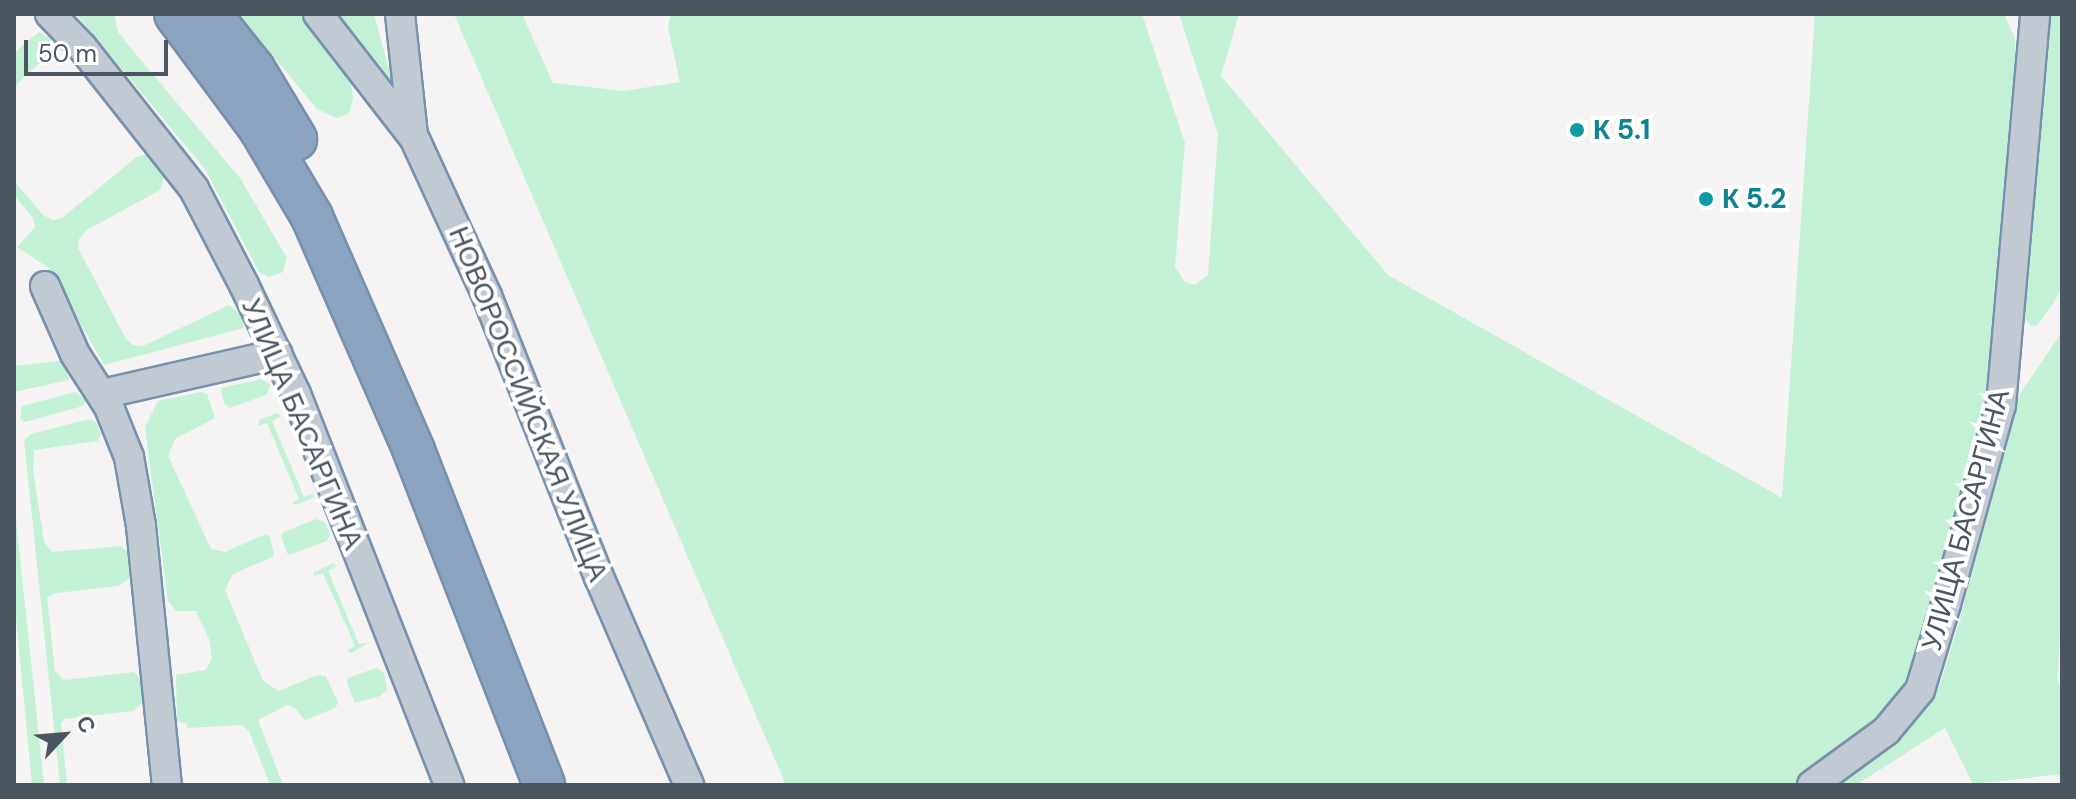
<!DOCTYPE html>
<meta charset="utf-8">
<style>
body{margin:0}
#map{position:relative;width:2076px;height:799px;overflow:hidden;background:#f5f3f3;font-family:"DM Sans",sans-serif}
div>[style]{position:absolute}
.green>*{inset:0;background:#c3f1d5}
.roads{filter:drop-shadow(2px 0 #7690ad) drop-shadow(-2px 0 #7690ad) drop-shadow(0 2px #7690ad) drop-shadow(0 -2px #7690ad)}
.minor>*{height:28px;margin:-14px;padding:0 14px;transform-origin:14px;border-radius:14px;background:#c1cad2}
.highway>*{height:40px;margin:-20px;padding:0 20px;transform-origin:20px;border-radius:20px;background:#8ba5c1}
.dots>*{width:22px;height:22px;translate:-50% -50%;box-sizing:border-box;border:4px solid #fff;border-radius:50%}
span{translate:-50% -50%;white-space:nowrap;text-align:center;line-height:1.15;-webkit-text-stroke:8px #fff;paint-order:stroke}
.culture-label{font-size:28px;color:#0d838f;font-weight:700}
.left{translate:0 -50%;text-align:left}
.street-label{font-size:28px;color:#4a5661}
.frame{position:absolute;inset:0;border:16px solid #4a5661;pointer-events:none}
.north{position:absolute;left:24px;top:695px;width:80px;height:80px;-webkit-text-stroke:6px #fff;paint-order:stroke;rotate:64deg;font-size:22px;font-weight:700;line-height:32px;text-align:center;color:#4a5661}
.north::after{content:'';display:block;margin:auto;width:28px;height:36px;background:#4a5661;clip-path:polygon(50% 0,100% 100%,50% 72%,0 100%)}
.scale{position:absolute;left:24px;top:40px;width:144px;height:36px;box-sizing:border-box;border:4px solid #4a5661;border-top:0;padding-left:10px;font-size:24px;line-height:28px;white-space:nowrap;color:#4a5661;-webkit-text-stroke:6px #fff;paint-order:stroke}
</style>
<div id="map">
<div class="green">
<div style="clip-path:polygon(76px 14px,114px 14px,118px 32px,129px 46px,240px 178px,287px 258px,283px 272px,269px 277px,259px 272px,205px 169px)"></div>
<div style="clip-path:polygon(238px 14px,301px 16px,351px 84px,353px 99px,349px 113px,337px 118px,317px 109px)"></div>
<div style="clip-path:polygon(333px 14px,374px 14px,397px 100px)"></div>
<div style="clip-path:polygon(454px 14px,522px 14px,553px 83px,624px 91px,680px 82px,668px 28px,671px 14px,1142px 14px,1185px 143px,1175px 267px,1185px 282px,1195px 285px,1208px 275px,1218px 134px,1179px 14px,1239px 14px,1221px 76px,1388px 275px,1782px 498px,1815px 14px,2004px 14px,2015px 38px,2015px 59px,1985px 403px,1938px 624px,1913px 687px,1813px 785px,786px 785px)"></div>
<div style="clip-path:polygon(2048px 14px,2062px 14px,2062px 287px,2053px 304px,2037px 325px,2031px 327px,2025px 318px)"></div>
<div style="clip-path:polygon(39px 32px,51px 39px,50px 53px,14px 87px,14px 53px)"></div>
<div style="clip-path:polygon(150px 154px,166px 171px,160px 190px,85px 231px,79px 239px,78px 248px,126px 339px,133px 345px,143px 346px,229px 305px,241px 315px,244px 328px,104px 365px,49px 268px,17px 247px,35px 227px,33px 218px,14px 195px,14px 181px,43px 215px,53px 220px,62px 218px,138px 156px)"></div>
<div style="clip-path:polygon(2062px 332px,2062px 604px,2057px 680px,2062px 689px,2062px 774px,1973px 784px,1945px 728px,1856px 785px,1828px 785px,1909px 727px,1927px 707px,1940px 684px,1961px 616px,2009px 410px)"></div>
<div style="clip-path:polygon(59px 361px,64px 364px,69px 380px,14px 392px,14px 366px)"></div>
<div style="clip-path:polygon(262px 379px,271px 385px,266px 395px,230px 408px,224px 404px,221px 388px)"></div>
<div style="clip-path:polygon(75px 392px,86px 400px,83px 406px,25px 422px,20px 419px,22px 406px)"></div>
<div style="clip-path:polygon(201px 392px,207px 394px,215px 418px,175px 439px,168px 456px,211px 549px,225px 552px,266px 534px,270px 537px,274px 556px,233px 574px,225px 590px,263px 681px,279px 691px,317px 675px,326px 676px,338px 703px,335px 708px,305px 720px,295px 708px,287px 705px,258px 720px,283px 785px,270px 785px,249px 731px,242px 725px,187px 728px,187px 724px,177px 721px,176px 675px,206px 670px,212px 659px,209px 639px,196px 611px,176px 611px,168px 601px,145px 427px,158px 401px)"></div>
<div style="clip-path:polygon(277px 413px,281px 416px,272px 421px,304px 497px,314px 493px,313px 498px,296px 505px,292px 503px,299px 499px,267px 423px,258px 426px,259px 420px)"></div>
<div style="clip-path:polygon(90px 419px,96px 422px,101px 434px,98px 441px,34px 450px,33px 470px,44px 542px,52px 552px,121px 546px,128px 553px,130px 578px,119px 586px,56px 593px,47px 597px,55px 671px,64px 680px,134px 672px,141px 680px,143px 698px,141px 704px,133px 711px,64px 719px,61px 723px,67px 785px,60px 785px,24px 440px,31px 434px)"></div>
<div style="clip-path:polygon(14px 501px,28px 633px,44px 785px,32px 785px,14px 596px)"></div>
<div style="clip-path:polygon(316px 519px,325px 522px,330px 535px,327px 541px,288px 555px,281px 536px,284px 532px)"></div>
<div style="clip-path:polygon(333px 563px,337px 566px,328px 571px,359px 644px,370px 642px,351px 653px,347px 650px,355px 646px,323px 573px,314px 576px,313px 573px)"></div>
<div style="clip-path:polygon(376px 668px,384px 673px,387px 690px,380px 696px,355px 703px,347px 683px,348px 678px)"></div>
</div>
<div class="roads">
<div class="minor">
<div style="left:50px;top:14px;width:46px;rotate:45.9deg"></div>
<div style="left:82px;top:47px;width:181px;rotate:51.7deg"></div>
<div style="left:194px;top:189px;width:108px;rotate:62.5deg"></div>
<div style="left:244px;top:285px;width:121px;rotate:64.5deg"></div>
<div style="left:296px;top:394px;width:420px;rotate:68.6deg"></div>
<div style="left:318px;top:14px;width:153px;rotate:52.2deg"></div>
<div style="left:400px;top:14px;width:122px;rotate:83.9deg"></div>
<div style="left:413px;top:135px;width:177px;rotate:65.3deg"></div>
<div style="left:487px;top:296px;width:302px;rotate:68.3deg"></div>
<div style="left:599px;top:577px;width:227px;rotate:66.6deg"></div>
<div style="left:45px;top:286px;width:74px;rotate:66.2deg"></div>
<div style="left:75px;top:354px;width:63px;rotate:57.3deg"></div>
<div style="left:109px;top:407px;width:54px;rotate:68.2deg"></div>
<div style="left:129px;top:457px;width:70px;rotate:80.1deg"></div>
<div style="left:141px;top:526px;width:260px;rotate:84.3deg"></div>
<div style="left:102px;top:394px;width:180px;rotate:-12.8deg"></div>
<div style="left:1812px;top:785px;width:92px;rotate:-36.1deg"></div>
<div style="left:1886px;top:731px;width:53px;rotate:-50.3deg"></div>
<div style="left:1920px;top:690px;width:90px;rotate:-73.2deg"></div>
<div style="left:1946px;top:604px;width:206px;rotate:-74.6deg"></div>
<div style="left:2001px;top:405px;width:392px;rotate:-85deg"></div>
</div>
<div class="highway">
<div style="left:175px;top:14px;width:143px;rotate:53.5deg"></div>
<div style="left:260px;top:129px;width:102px;rotate:59.4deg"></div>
<div style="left:312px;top:217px;width:255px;rotate:66.4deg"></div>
<div style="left:414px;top:451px;width:358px;rotate:68.7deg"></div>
<div style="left:210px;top:14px;width:70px;rotate:51.3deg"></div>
<div style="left:254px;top:69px;width:82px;rotate:59deg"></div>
</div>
</div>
<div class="dots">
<div style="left:1577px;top:130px;background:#0f9aa8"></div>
<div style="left:1706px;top:199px;background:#0f9aa8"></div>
</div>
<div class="culture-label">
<span class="left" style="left:1593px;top:130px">К 5.1</span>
<span class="left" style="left:1722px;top:199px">К 5.2</span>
</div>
<div class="street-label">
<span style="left:528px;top:404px;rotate:68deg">НОВОРОССИЙСКАЯ УЛИЦА</span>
<span style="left:302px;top:424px;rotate:67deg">УЛИЦА БАСАРГИНА</span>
<span style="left:1966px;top:520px;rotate:-75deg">УЛИЦА БАСАРГИНА</span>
</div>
<div class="frame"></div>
<div class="north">С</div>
<div class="scale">50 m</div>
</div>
